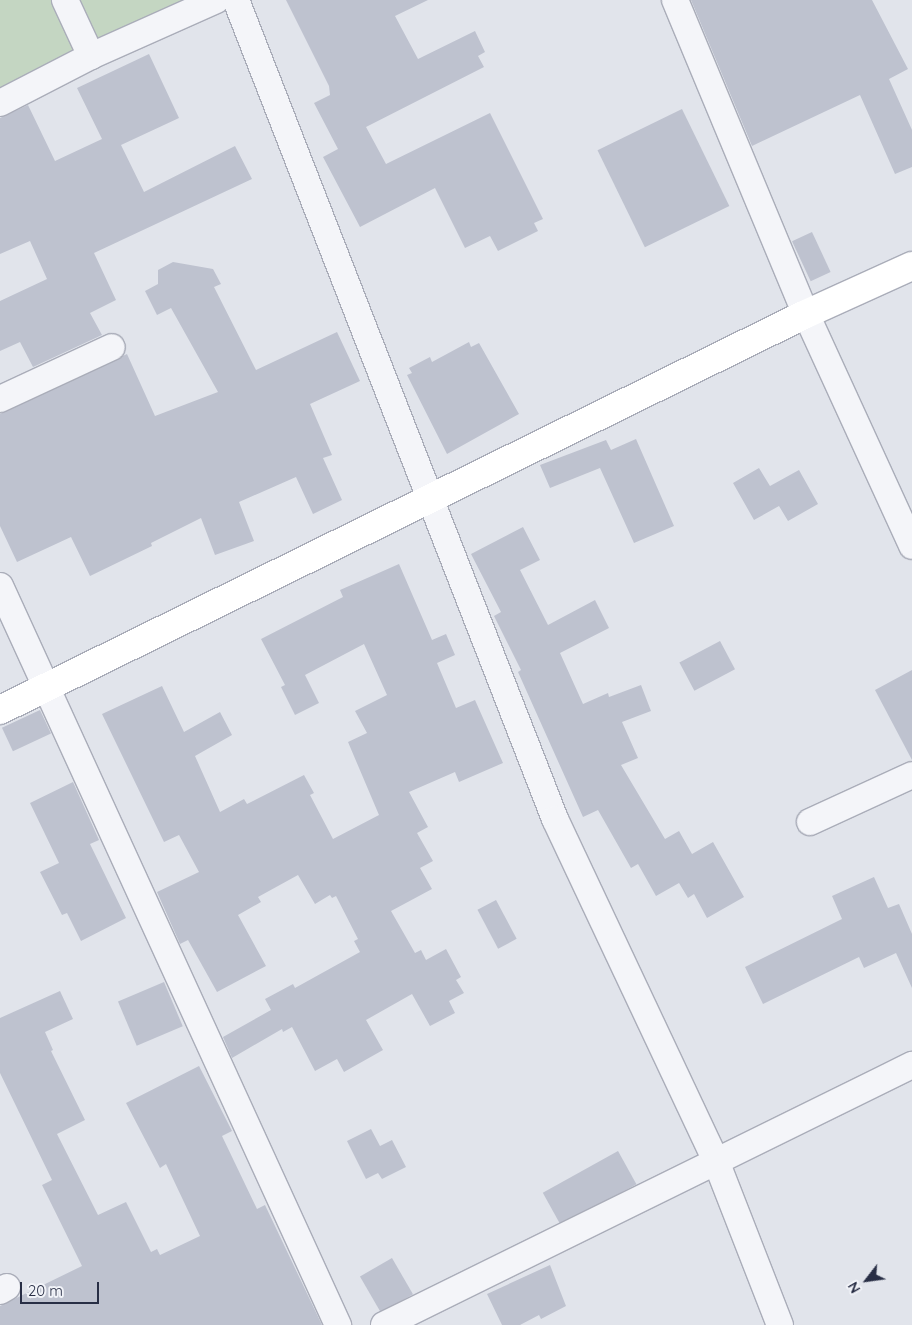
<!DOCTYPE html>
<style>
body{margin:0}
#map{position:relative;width:912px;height:1325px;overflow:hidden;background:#e1e4eb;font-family:Quicksand,sans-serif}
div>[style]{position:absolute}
.green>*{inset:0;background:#c4d6c2}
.building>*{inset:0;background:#bec2cf;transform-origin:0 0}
.roads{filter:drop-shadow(1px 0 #aaadb9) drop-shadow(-1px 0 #aaadb9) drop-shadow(0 1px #aaadb9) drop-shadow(0 -1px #aaadb9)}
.street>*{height:26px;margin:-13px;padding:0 13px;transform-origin:13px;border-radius:13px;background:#f4f5f9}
.secondary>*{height:28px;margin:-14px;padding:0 14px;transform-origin:14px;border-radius:14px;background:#fff}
span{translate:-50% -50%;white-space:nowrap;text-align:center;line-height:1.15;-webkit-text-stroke:5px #f1f3f8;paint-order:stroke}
.north{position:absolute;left:842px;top:1255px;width:50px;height:50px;-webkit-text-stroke:4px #f1f3f8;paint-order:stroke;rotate:240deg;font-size:14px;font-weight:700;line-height:20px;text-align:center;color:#282e45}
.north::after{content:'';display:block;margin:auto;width:18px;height:22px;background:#282e45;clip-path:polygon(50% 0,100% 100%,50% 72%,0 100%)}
.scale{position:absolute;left:20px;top:1282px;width:79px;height:22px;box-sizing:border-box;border:2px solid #282e45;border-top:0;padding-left:6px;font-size:15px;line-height:18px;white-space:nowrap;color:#282e45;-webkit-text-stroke:4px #f1f3f8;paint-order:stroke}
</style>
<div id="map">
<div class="green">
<div style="clip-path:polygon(0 0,217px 0,0 106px)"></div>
</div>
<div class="building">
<div style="clip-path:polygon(286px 0,428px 0,395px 16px,418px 59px,475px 31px,485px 52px,478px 56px,484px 67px,366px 127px,386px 164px,490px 113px,543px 219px,534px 223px,538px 231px,498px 251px,490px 236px,465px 248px,435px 188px,360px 227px,323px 157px,338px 149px,314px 103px,330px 95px,329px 86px)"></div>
<div style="clip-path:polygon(691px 0,872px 0,908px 69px,889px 79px,912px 130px,912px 167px,895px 174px,860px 95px,752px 146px)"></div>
<div style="clip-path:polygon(149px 54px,179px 118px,121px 145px,144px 192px,235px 146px,252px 179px,94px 253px,116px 300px,90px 313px,102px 335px,33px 367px,20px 342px,0 351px,0 301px,47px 279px,30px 241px,0 254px,0 118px,28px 105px,55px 161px,102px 139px,77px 88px)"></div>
<div style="left:682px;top:109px;width:108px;height:94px;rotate:64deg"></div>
<div style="left:812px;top:232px;width:44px;height:22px;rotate:65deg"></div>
<div style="clip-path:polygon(173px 262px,213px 269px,221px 284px,214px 287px,256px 370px,337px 332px,360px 381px,310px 404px,332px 455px,323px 458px,342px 500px,313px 514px,296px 477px,239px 502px,254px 541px,215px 555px,201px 518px,151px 543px,152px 546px,90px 576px,71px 537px,17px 562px,0 526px,0 414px,127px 354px,155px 416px,218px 392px,171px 308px,157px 315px,145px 291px,158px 284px,158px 270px)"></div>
<div style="clip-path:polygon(469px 342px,471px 347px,479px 343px,519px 414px,447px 454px,407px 375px,412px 373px,409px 368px,430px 357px,432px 362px)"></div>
<div style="clip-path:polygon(636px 439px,674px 526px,634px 543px,600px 468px,550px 488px,540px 465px,606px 440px,611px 450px)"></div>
<div style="clip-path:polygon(759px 468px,770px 486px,799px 470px,818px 504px,788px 521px,779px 506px,754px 520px,733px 483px)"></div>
<div style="clip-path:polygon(523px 527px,540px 560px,520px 570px,548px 625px,595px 600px,609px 628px,560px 653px,583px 704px,608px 693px,609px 697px,641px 685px,651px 711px,622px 722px,638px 758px,621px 765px,665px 839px,679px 831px,692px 854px,713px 842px,744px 897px,707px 918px,694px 894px,688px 898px,679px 883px,656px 896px,638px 864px,631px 868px,598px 810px,583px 817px,518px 672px,521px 670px,494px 616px,501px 612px,471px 554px)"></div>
<div style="clip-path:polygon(399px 564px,432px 640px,446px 634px,455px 655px,437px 663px,456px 708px,475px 700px,503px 763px,459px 782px,455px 772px,409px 792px,428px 827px,417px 833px,433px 861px,420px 868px,432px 889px,391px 911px,415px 953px,421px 950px,426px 960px,446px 949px,461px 977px,456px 980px,464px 993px,449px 1001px,455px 1013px,430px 1026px,412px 994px,366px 1020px,383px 1050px,344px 1072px,337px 1059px,315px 1071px,292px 1027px,283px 1032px,282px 1029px,232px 1058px,223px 1037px,271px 1010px,265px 999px,293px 984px,295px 988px,360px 952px,354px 941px,358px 939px,336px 896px,332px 898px,330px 895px,315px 904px,298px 875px,258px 897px,261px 902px,238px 915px,266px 966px,217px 992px,188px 940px,180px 944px,157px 892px,199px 872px,179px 835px,164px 842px,102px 714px,162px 686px,184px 732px,220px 712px,232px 735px,195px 756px,220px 812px,244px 799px,247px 804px,304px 775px,314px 793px,310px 795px,333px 839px,379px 815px,348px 742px,367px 733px,355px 711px,387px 695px,364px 644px,305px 675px,319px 703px,295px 715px,281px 687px,285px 685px,261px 639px,343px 597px,340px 590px)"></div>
<div style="left:720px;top:641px;width:32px;height:46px;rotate:62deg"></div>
<div style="clip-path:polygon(912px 670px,912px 760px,875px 690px)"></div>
<div style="left:40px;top:710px;width:26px;height:42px;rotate:65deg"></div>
<div style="clip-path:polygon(73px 782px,99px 840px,90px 844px,126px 918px,81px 941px,67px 913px,62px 915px,40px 872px,59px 863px,30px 803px)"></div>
<div style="clip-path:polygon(874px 877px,888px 908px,899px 904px,912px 934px,912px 988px,896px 953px,864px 968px,859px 957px,763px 1004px,745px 967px,842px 919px,832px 896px)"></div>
<div style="left:496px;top:900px;width:44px;height:21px;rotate:62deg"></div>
<div style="left:164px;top:982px;width:48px;height:50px;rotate:67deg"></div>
<div style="clip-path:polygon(60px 991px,73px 1019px,45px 1032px,53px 1050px,51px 1051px,85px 1120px,57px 1134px,98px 1215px,126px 1202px,151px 1252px,157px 1249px,160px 1255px,200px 1236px,166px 1164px,160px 1168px,126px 1103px,199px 1066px,232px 1131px,222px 1136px,257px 1209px,265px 1205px,322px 1325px,0 1325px,0 1306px,82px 1266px,42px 1185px,52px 1180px,0 1073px,0 1018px)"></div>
<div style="clip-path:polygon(371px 1129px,380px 1146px,392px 1140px,406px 1167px,382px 1179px,378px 1173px,366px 1179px,347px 1141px)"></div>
<div style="left:618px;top:1151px;width:38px;height:86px;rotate:61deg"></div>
<div style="left:392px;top:1258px;width:42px;height:37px;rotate:60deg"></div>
<div style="clip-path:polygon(550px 1265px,566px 1306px,541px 1319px,539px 1315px,520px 1325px,502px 1325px,487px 1294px)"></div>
</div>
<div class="roads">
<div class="street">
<div style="left:65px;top:0;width:62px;rotate:65.1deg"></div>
<div style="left:91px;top:56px;width:137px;rotate:-24.1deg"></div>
<div style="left:236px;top:0;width:879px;rotate:68.72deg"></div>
<div style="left:555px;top:819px;width:378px;rotate:64.8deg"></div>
<div style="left:716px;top:1161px;width:176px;rotate:68.7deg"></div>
<div style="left:675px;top:0;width:340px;rotate:67.4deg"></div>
<div style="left:806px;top:314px;width:255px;rotate:65.4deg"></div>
<div style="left:0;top:103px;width:102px;rotate:-27.3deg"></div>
<div style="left:0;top:399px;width:123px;rotate:-24.9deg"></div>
<div style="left:0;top:586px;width:813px;rotate:65.42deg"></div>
<div style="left:810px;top:822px;width:112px;rotate:-24.7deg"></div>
<div style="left:0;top:1291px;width:8px;rotate:-30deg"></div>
<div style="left:384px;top:1325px;width:589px;rotate:-26.22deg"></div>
</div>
<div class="secondary">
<div style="left:0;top:710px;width:898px;rotate:-26.17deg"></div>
<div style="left:806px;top:314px;width:116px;rotate:-24.4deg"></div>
</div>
</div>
<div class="north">N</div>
<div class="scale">20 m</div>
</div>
